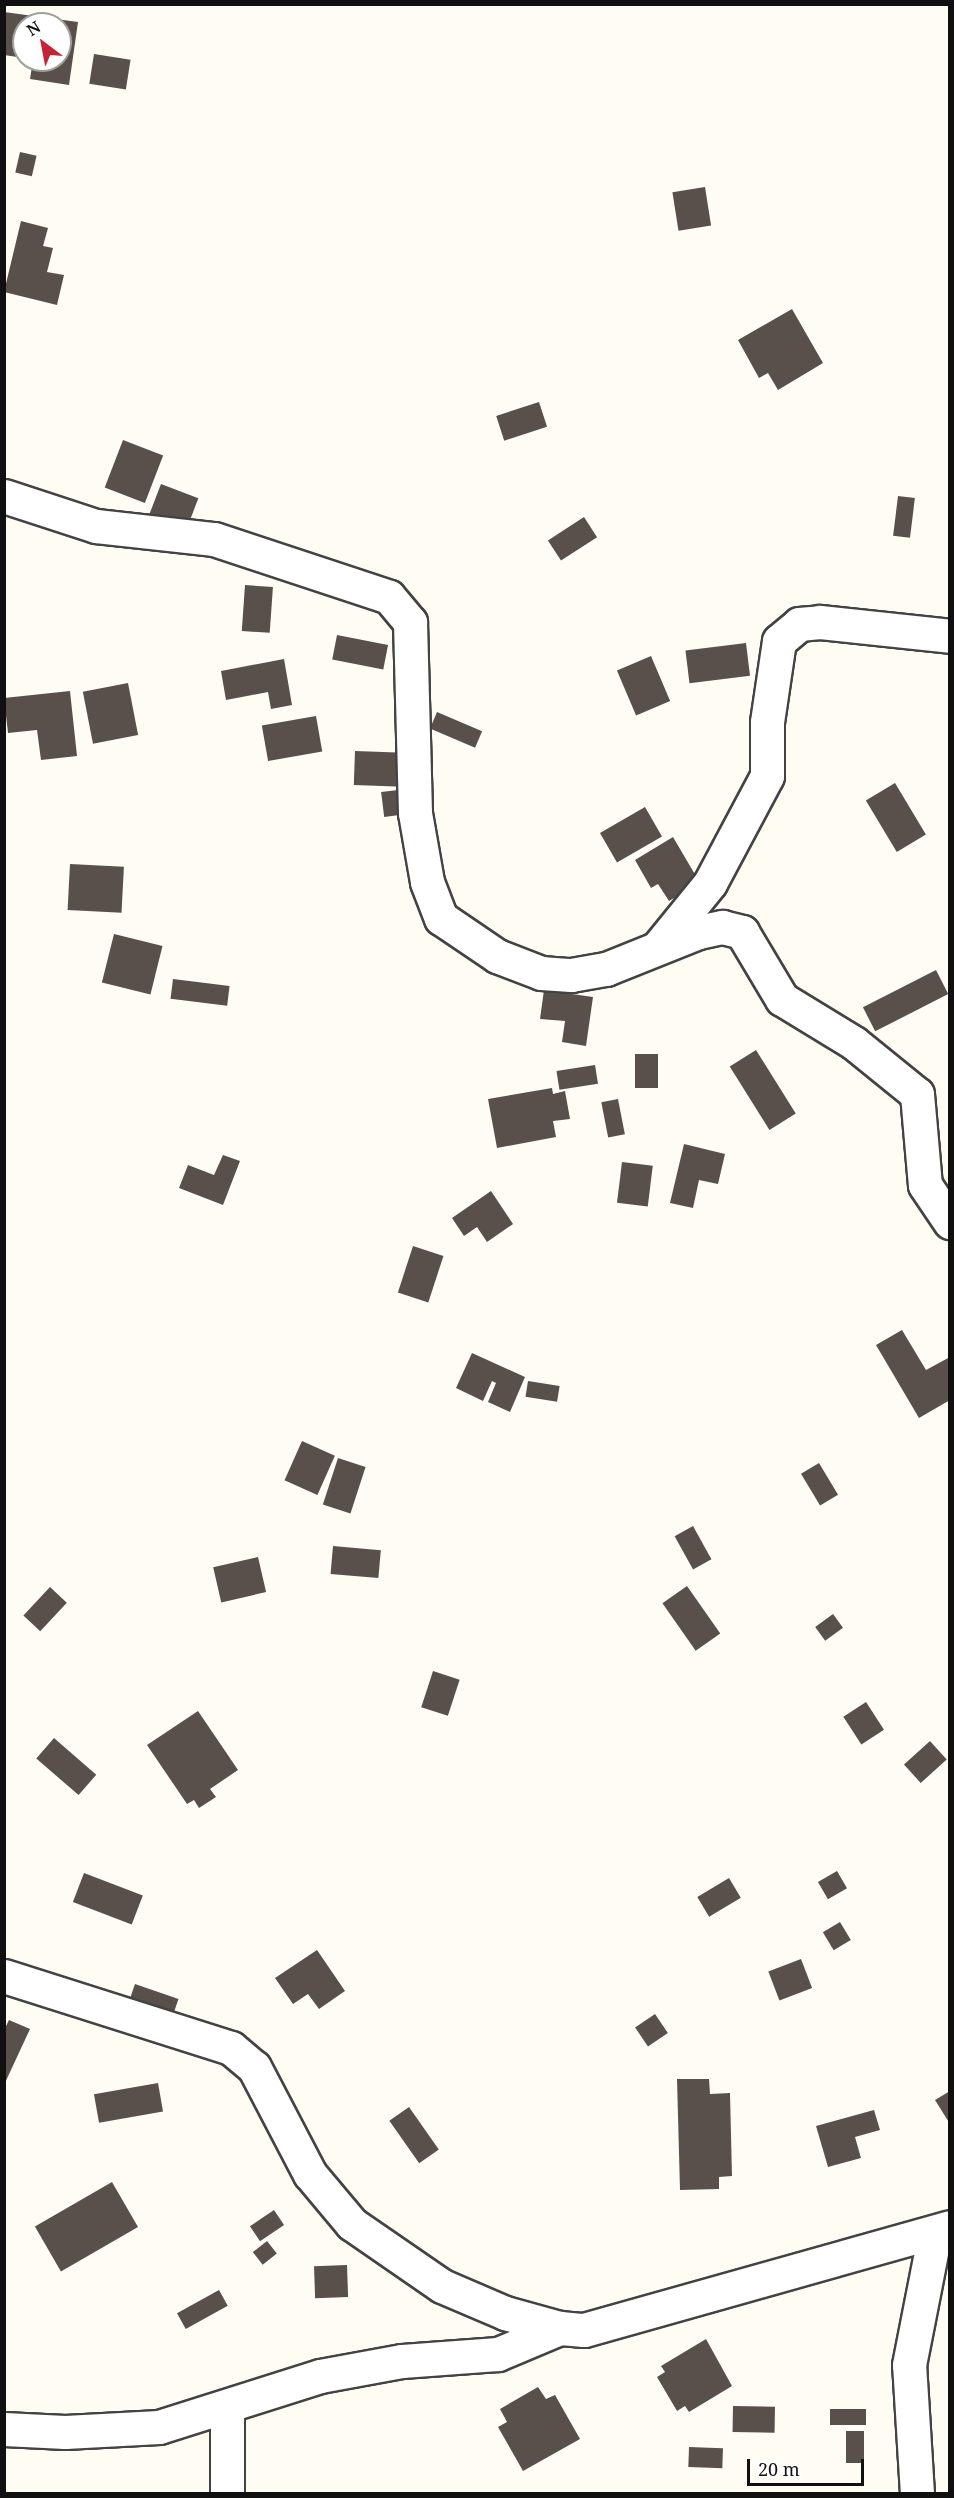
<!DOCTYPE html>
<style>
body{margin:0}
#map{position:relative;width:954px;height:2498px;overflow:hidden;background:#fffcf3;font-family:"Noto Serif",serif}
div>[style]{position:absolute}
.building>*{inset:0;background:#59504c;transform-origin:0 0}
.roads{filter:drop-shadow(2px 0 #434343) drop-shadow(-2px 0 #434343) drop-shadow(0 2px #434343) drop-shadow(0 -2px #434343)}
.minor>*{height:33px;margin:-16.5px;padding:0 16.5px;transform-origin:16.5px;border-radius:16.5px;background:#fff}
span{translate:-50% -50%;white-space:nowrap;text-align:center;line-height:1.15;-webkit-text-stroke:6px #fff;paint-order:stroke}
.frame{position:absolute;inset:0;border:6px solid #101010;pointer-events:none}
.north{position:absolute;left:12px;top:12px;width:60px;height:60px;box-sizing:border-box;background:#fff;border:2px solid #9f9f9f;border-radius:50%;rotate:328deg;font-size:16px;font-weight:700;line-height:24px;text-align:center;color:#101010}
.north::after{content:'';display:block;margin:auto;width:21px;height:27px;background:#c52434;clip-path:polygon(50% 0,100% 100%,50% 72%,0 100%)}
.scale{position:absolute;left:747px;top:2459px;width:117px;height:27px;box-sizing:border-box;border:3px solid #101010;border-top:0;padding-left:8px;font-size:18px;line-height:21px;white-space:nowrap;color:#101010;-webkit-text-stroke:4px #fff;paint-order:stroke}
</style>
<div id="map">
<div class="building">
<div style="clip-path:polygon(4px 12px,78px 22px,69px 85px,30px 79px,33px 60px,60px 60px,60px 24px,24px 24px,24px 58px,4px 55px)"></div>
<div style="left:94px;top:54px;width:37px;height:30px;rotate:9deg"></div>
<div style="left:20px;top:152px;width:17px;height:21px;rotate:13deg"></div>
<div style="left:705px;top:187px;width:39px;height:33px;rotate:81deg"></div>
<div style="clip-path:polygon(21px 221px,48px 228px,43px 246px,53px 248px,47px 272px,64px 275px,57px 305px,4px 292px)"></div>
<div style="clip-path:polygon(792px 309px,823px 363px,778px 390px,768px 373px,759px 378px,738px 340px)"></div>
<div style="left:539px;top:402px;width:26px;height:45px;rotate:72deg"></div>
<div style="left:123px;top:440px;width:43px;height:51px;rotate:21deg"></div>
<div style="left:161px;top:484px;width:40px;height:33px;rotate:21deg"></div>
<div style="left:898px;top:496px;width:17px;height:40px;rotate:7deg"></div>
<div style="left:584px;top:517px;width:24px;height:43px;rotate:57deg"></div>
<div style="left:245px;top:585px;width:28px;height:46px;rotate:4deg"></div>
<div style="left:337px;top:635px;width:52px;height:25px;rotate:11deg"></div>
<div style="left:746px;top:643px;width:33px;height:61px;rotate:83deg"></div>
<div style="left:651px;top:656px;width:49px;height:37px;rotate:67deg"></div>
<div style="clip-path:polygon(284px 659px,292px 705px,271px 709px,268px 692px,226px 700px,221px 671px)"></div>
<div style="left:128px;top:683px;width:53px;height:46px;rotate:79deg"></div>
<div style="clip-path:polygon(70px 691px,77px 756px,41px 760px,37px 730px,8px 733px,4px 698px)"></div>
<div style="left:437px;top:712px;width:49px;height:18px;rotate:23deg"></div>
<div style="left:316px;top:716px;width:36px;height:55px;rotate:80deg"></div>
<div style="left:355px;top:751px;width:49px;height:34px;rotate:2deg"></div>
<div style="left:895px;top:783px;width:60px;height:34px;rotate:59deg"></div>
<div style="left:398px;top:790px;width:25px;height:17px;rotate:83deg"></div>
<div style="left:645px;top:807px;width:34px;height:52px;rotate:60deg"></div>
<div style="clip-path:polygon(673px 837px,700px 883px,669px 901px,658px 884px,651px 888px,635px 860px)"></div>
<div style="left:70px;top:864px;width:54px;height:46px;rotate:3deg"></div>
<div style="left:114px;top:934px;width:50px;height:50px;rotate:14deg"></div>
<div style="left:936px;top:970px;width:27px;height:82px;rotate:63deg"></div>
<div style="left:173px;top:979px;width:57px;height:20px;rotate:7deg"></div>
<div style="clip-path:polygon(544px 990px,593px 997px,586px 1046px,562px 1042px,565px 1021px,540px 1019px)"></div>
<div style="left:756px;top:1050px;width:75px;height:31px;rotate:58deg"></div>
<div style="left:635px;top:1054px;width:23px;height:34px"></div>
<div style="left:595px;top:1065px;width:19px;height:39px;rotate:81deg"></div>
<div style="clip-path:polygon(552px 1088px,553px 1094px,565px 1091px,570px 1119px,553px 1121px,556px 1137px,497px 1148px,488px 1099px)"></div>
<div style="left:618px;top:1099px;width:36px;height:17px;rotate:79deg"></div>
<div style="clip-path:polygon(684px 1144px,725px 1154px,718px 1184px,699px 1180px,693px 1208px,670px 1203px)"></div>
<div style="clip-path:polygon(223px 1155px,240px 1161px,223px 1205px,179px 1188px,188px 1165px,214px 1175px)"></div>
<div style="left:622px;top:1162px;width:31px;height:41px;rotate:7deg"></div>
<div style="clip-path:polygon(491px 1191px,513px 1224px,487px 1242px,477px 1227px,464px 1236px,452px 1218px)"></div>
<div style="left:413px;top:1246px;width:32px;height:49px;rotate:18deg"></div>
<div style="clip-path:polygon(902px 1330px,926px 1370px,950px 1357px,950px 1400px,919px 1418px,876px 1345px)"></div>
<div style="clip-path:polygon(472px 1353px,525px 1377px,510px 1412px,488px 1402px,496px 1383px,492px 1381px,483px 1401px,456px 1388px)"></div>
<div style="left:528px;top:1381px;width:32px;height:16px;rotate:9deg"></div>
<div style="left:302px;top:1441px;width:36px;height:43px;rotate:24deg"></div>
<div style="left:338px;top:1458px;width:29px;height:49px;rotate:18deg"></div>
<div style="left:819px;top:1463px;width:37px;height:21px;rotate:59deg"></div>
<div style="left:693px;top:1526px;width:38px;height:21px;rotate:61deg"></div>
<div style="left:333px;top:1546px;width:48px;height:28px;rotate:5deg"></div>
<div style="left:258px;top:1557px;width:36px;height:46px;rotate:77deg"></div>
<div style="left:687px;top:1586px;width:58px;height:30px;rotate:55deg"></div>
<div style="left:50px;top:1587px;width:23px;height:39px;rotate:43deg"></div>
<div style="left:833px;top:1614px;width:17px;height:22px;rotate:54deg"></div>
<div style="left:433px;top:1671px;width:28px;height:38px;rotate:18deg"></div>
<div style="left:866px;top:1702px;width:33px;height:27px;rotate:57deg"></div>
<div style="clip-path:polygon(198px 1711px,238px 1770px,210px 1789px,216px 1797px,199px 1808px,194px 1800px,187px 1804px,147px 1745px)"></div>
<div style="left:54px;top:1738px;width:56px;height:27px;rotate:41deg"></div>
<div style="left:930px;top:1741px;width:25px;height:35px;rotate:48deg"></div>
<div style="left:837px;top:1871px;width:20px;height:22px;rotate:60deg"></div>
<div style="left:84px;top:1873px;width:63px;height:31px;rotate:21deg"></div>
<div style="left:729px;top:1878px;width:23px;height:37px;rotate:59deg"></div>
<div style="left:840px;top:1922px;width:21px;height:20px;rotate:59deg"></div>
<div style="clip-path:polygon(317px 1950px,345px 1991px,319px 2009px,308px 1994px,293px 2004px,275px 1978px)"></div>
<div style="left:801px;top:1959px;width:31px;height:35px;rotate:69deg"></div>
<div style="left:135px;top:1984px;width:46px;height:18px;rotate:19deg"></div>
<div style="left:655px;top:2014px;width:23px;height:24px;rotate:56deg"></div>
<div style="clip-path:polygon(9px 2020px,30px 2029px,4px 2085px,4px 2030px)"></div>
<div style="clip-path:polygon(677px 2079px,709px 2079px,710px 2094px,730px 2093px,732px 2176px,719px 2177px,719px 2189px,680px 2190px)"></div>
<div style="left:158px;top:2083px;width:29px;height:65px;rotate:80deg"></div>
<div style="clip-path:polygon(950px 2091px,950px 2124px,935px 2100px)"></div>
<div style="left:409px;top:2107px;width:52px;height:24px;rotate:55deg"></div>
<div style="clip-path:polygon(874px 2110px,880px 2130px,855px 2137px,861px 2158px,828px 2167px,816px 2126px)"></div>
<div style="left:112px;top:2182px;width:52px;height:89px;rotate:60deg"></div>
<div style="left:274px;top:2210px;width:18px;height:29px;rotate:56deg"></div>
<div style="left:267px;top:2241px;width:16px;height:18px;rotate:52deg"></div>
<div style="left:347px;top:2265px;width:32px;height:33px;rotate:88deg"></div>
<div style="left:219px;top:2290px;width:18px;height:48px;rotate:61deg"></div>
<div style="clip-path:polygon(706px 2339px,732px 2386px,689px 2412px,685px 2406px,677px 2411px,657px 2377px,665px 2372px,661px 2366px)"></div>
<div style="clip-path:polygon(538px 2387px,546px 2399px,555px 2395px,580px 2439px,523px 2471px,498px 2427px,507px 2422px,500px 2409px)"></div>
<div style="left:733px;top:2406px;width:42px;height:26px;rotate:1deg"></div>
<div style="left:866px;top:2409px;width:16px;height:36px;rotate:90deg"></div>
<div style="left:846px;top:2431px;width:18px;height:32px"></div>
<div style="left:689px;top:2447px;width:34px;height:20px;rotate:2deg"></div>
</div>
<div class="roads">
<div class="minor">
<div style="left:4px;top:496px;width:97px;rotate:18.1deg"></div>
<div style="left:96px;top:526px;width:119px;rotate:6.3deg"></div>
<div style="left:214px;top:539px;width:184px;rotate:18.3deg"></div>
<div style="left:389px;top:597px;width:33px;rotate:50deg"></div>
<div style="left:410px;top:622px;width:191px;rotate:88.5deg"></div>
<div style="left:415px;top:813px;width:70px;rotate:80.1deg"></div>
<div style="left:427px;top:882px;width:39px;rotate:69deg"></div>
<div style="left:441px;top:918px;width:68px;rotate:34.2deg"></div>
<div style="left:497px;top:956px;width:47px;rotate:21.1deg"></div>
<div style="left:541px;top:973px;width:30px;rotate:4deg"></div>
<div style="left:571px;top:975px;width:36px;rotate:-10deg"></div>
<div style="left:606px;top:969px;width:99px;rotate:-21.9deg"></div>
<div style="left:698px;top:932px;width:25px;rotate:-12deg"></div>
<div style="left:722px;top:927px;width:21px;rotate:14deg"></div>
<div style="left:742px;top:932px;width:78px;rotate:59.2deg"></div>
<div style="left:782px;top:999px;width:84px;rotate:31.4deg"></div>
<div style="left:854px;top:1043px;width:81px;rotate:39deg"></div>
<div style="left:917px;top:1094px;width:91px;rotate:85deg"></div>
<div style="left:925px;top:1185px;width:45px;rotate:56deg"></div>
<div style="left:659px;top:946px;width:81px;rotate:-51deg"></div>
<div style="left:710px;top:883px;width:121px;rotate:-62deg"></div>
<div style="left:767px;top:776px;width:54px;rotate:-90deg"></div>
<div style="left:767px;top:722px;width:82px;rotate:-81.6deg"></div>
<div style="left:779px;top:641px;width:26px;rotate:-40deg"></div>
<div style="left:799px;top:624px;width:21px;rotate:-5deg"></div>
<div style="left:820px;top:622px;width:131px;rotate:6.1deg"></div>
<div style="left:4px;top:1976px;width:238px;rotate:17.6deg"></div>
<div style="left:231px;top:2048px;width:30px;rotate:40deg"></div>
<div style="left:254px;top:2067px;width:121px;rotate:62.4deg"></div>
<div style="left:310px;top:2174px;width:65px;rotate:50deg"></div>
<div style="left:352px;top:2224px;width:109px;rotate:34.6deg"></div>
<div style="left:442px;top:2286px;width:69px;rotate:23.2deg"></div>
<div style="left:505px;top:2313px;width:57px;rotate:15.3deg"></div>
<div style="left:560px;top:2328px;width:24px;rotate:5deg"></div>
<div style="left:584px;top:2330px;width:380px;rotate:-15.7deg"></div>
<div style="left:4px;top:2429px;width:61px;rotate:2.8deg"></div>
<div style="left:65px;top:2432px;width:94px;rotate:-3deg"></div>
<div style="left:159px;top:2427px;width:169px;rotate:-17.6deg"></div>
<div style="left:320px;top:2376px;width:83px;rotate:-10.4deg"></div>
<div style="left:402px;top:2361px;width:96px;rotate:-4.2deg"></div>
<div style="left:498px;top:2354px;width:67px;rotate:-22.8deg"></div>
<div style="left:227px;top:2494px;width:88px;rotate:-90deg"></div>
<div style="left:917px;top:2494px;width:129px;rotate:-93.5deg"></div>
<div style="left:909px;top:2365px;width:135px;rotate:-78.9deg"></div>
</div>
</div>
<div class="frame"></div>
<div class="north">N</div>
<div class="scale">20 m</div>
</div>
